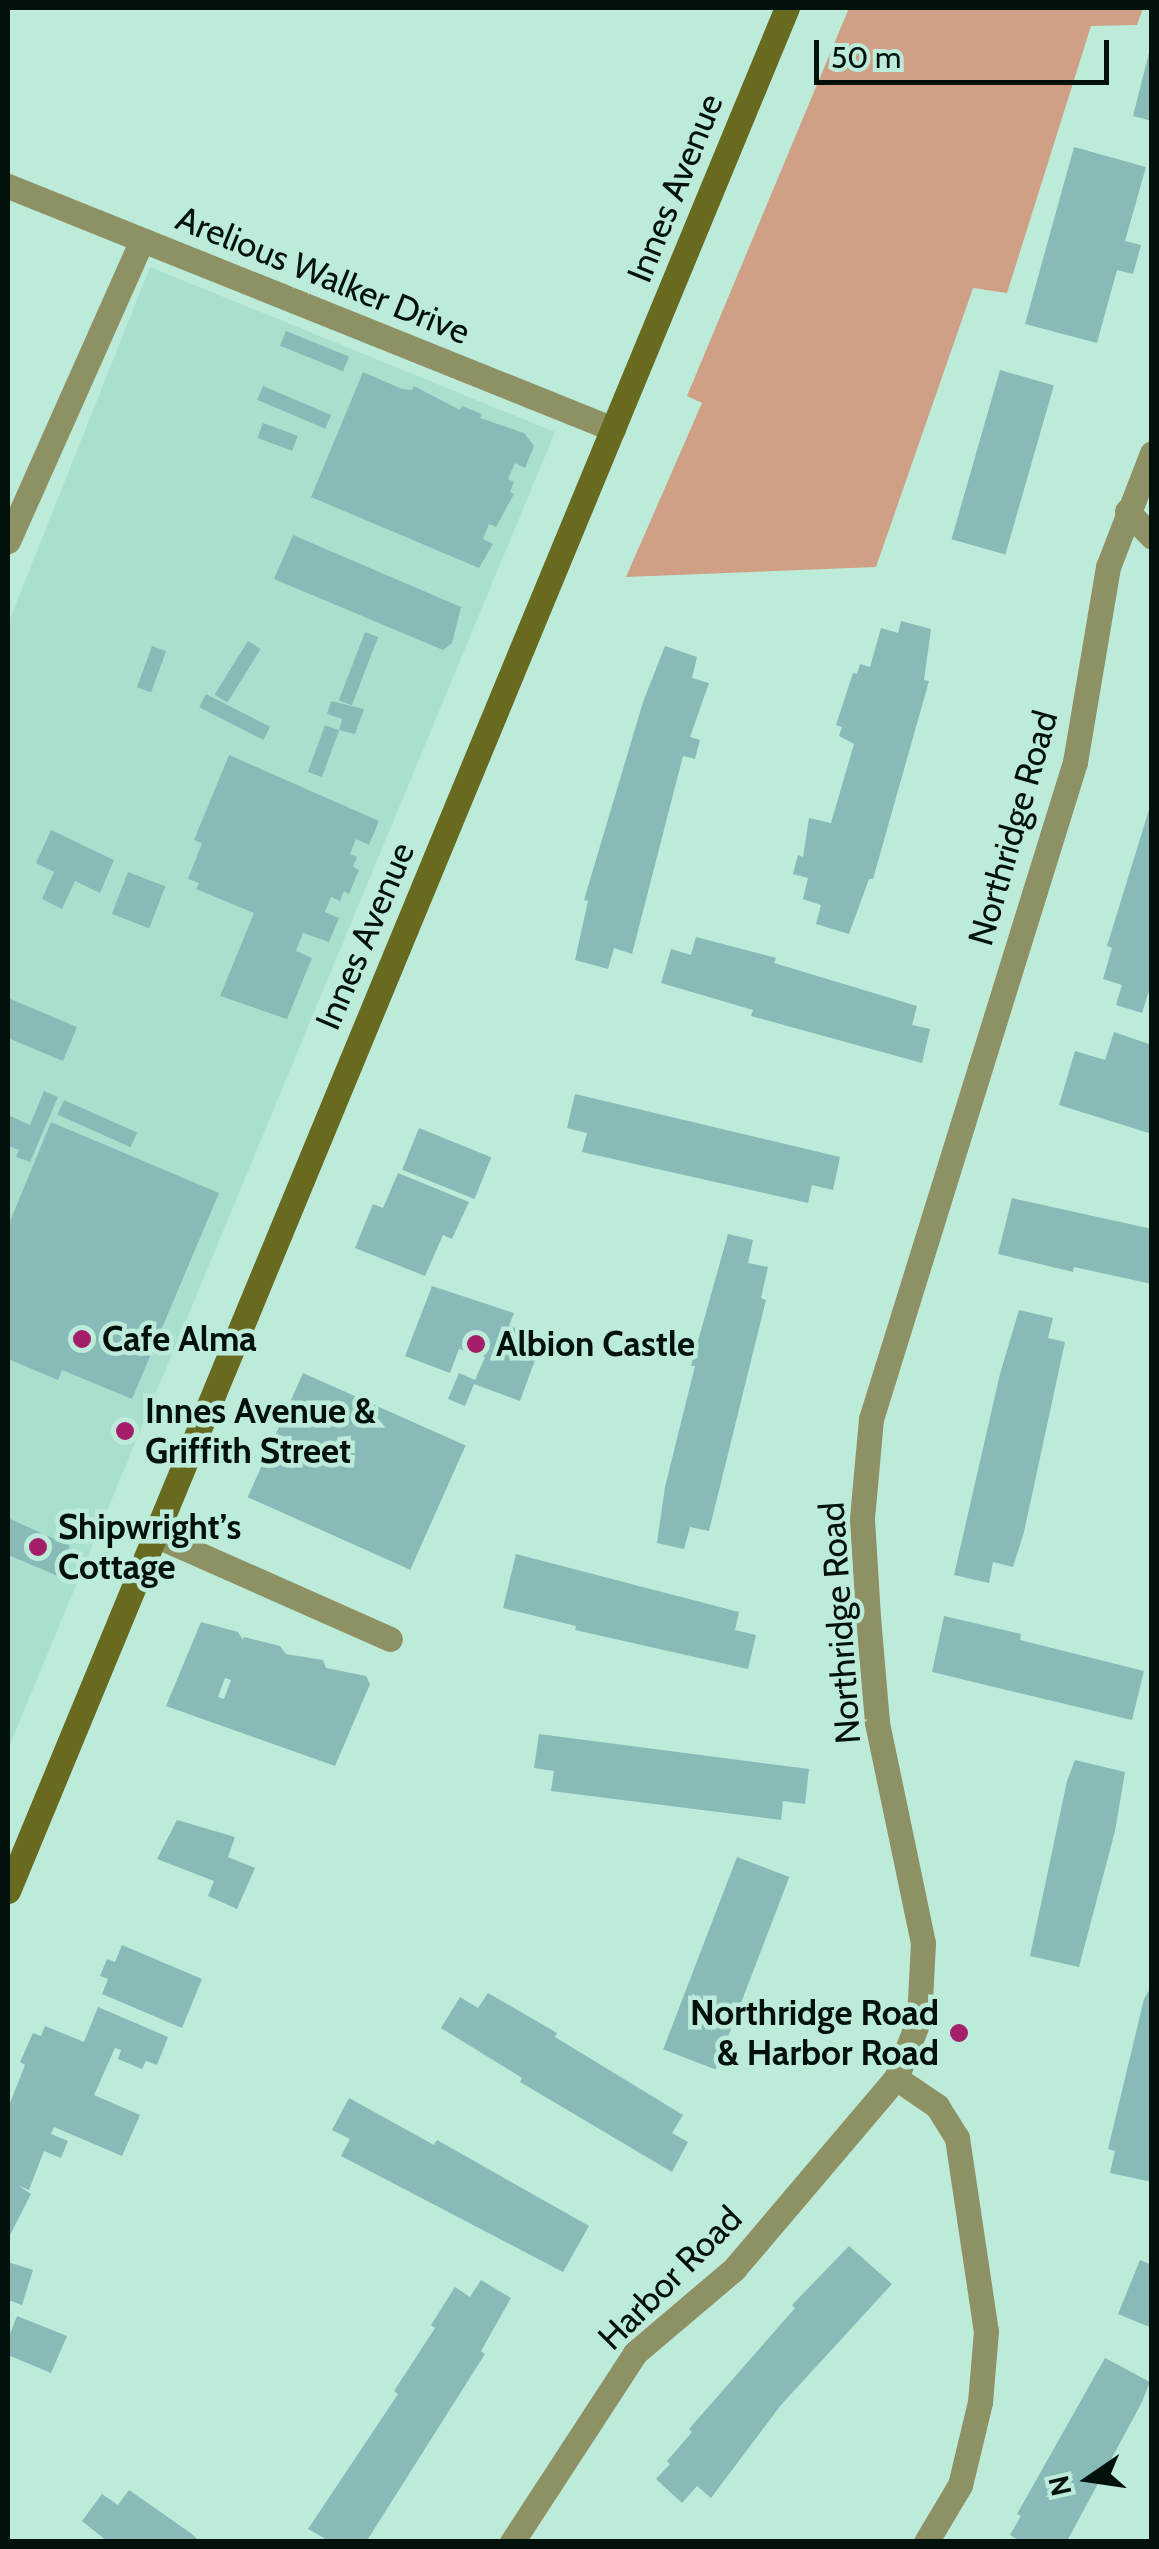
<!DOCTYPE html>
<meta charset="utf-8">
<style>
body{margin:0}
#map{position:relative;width:1159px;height:2549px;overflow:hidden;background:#bcebda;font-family:Cabin,sans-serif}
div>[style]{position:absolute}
.built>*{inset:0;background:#a9e0cd}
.green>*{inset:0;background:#cfa085}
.building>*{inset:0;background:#88bbb8;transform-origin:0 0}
.street>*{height:25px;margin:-12.5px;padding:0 12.5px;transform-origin:12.5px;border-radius:12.5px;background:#8e9163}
.secondary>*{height:25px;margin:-12.5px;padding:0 12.5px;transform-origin:12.5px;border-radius:12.5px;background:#686b1f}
.dots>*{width:28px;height:28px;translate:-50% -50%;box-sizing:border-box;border:5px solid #bcebda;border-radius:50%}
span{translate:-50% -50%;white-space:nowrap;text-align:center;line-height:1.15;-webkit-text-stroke:9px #bcebda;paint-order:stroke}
.street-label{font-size:35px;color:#02110c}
.poi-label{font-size:35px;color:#02110c;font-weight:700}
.left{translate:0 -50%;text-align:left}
.right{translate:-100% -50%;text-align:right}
.frame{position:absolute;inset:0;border:10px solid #02110c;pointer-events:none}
.north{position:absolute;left:1039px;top:2429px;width:100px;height:100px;-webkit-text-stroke:8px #bcebda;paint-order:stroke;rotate:257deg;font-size:28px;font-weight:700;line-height:40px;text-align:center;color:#02110c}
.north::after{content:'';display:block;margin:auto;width:35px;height:45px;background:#02110c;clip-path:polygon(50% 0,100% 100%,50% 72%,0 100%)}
.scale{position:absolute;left:814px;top:40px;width:295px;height:45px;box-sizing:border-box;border:5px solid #02110c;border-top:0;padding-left:12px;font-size:30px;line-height:35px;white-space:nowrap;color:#02110c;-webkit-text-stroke:8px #bcebda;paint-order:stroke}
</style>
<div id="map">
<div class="built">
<div style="clip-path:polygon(150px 267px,555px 432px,8px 1749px,8px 624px)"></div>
</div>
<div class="green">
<div style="clip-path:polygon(849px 8px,1143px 8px,1137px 25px,1091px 26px,1007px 293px,973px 288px,876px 567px,626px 577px,702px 403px,687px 396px)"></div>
</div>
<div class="building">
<div style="clip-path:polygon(1150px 49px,1152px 49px,1152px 121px,1133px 116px)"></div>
<div style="clip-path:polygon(1074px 147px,1146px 167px,1125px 241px,1141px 245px,1133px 274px,1117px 270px,1097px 343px,1025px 324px)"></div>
<div style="left:286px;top:331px;width:68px;height:16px;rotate:22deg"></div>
<div style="left:1000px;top:370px;width:56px;height:176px;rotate:16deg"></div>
<div style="clip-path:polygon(363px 372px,402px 389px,412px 390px,414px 386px,460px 410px,462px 406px,482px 414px,480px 418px,524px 433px,534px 446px,525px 468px,515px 463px,508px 479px,514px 482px,510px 492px,514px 494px,496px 527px,489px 524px,483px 539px,493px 544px,479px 568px,311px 497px)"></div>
<div style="left:263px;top:386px;width:74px;height:15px;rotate:23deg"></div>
<div style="left:263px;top:423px;width:37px;height:16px;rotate:20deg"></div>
<div style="clip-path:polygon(293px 535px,461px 607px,452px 643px,443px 650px,274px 579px)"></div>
<div style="clip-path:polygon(901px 621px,931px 629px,924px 680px,929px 681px,873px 879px,869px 879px,849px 934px,816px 924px,821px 905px,803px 899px,808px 878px,793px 874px,798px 855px,803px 857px,809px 818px,831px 823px,854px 744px,839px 736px,842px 727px,836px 725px,853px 673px,857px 674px,860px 664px,870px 667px,881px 628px,898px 633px)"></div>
<div style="left:365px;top:632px;width:14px;height:73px;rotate:21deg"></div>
<div style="left:248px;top:641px;width:15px;height:63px;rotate:32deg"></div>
<div style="left:152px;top:646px;width:15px;height:44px;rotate:20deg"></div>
<div style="clip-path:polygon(665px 646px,697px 657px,692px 678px,709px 683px,690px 737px,700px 740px,695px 759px,683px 756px,632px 954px,614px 948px,608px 969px,575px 960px,588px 901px,584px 900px,643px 702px)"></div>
<div style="left:206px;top:694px;width:72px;height:15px;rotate:27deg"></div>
<div style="clip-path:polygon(331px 701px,364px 709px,355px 734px,339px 730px,342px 719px,327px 714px)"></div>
<div style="left:325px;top:725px;width:15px;height:50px;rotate:20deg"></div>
<div style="clip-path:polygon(229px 755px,379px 821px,369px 845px,356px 839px,350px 854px,357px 857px,353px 867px,359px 870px,349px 894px,344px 891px,340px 901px,331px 897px,325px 912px,339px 918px,329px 942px,303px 933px,296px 951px,312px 958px,287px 1019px,220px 996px,254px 913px,196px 889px,199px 883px,188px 879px,202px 843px,194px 840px)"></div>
<div style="clip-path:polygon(1152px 800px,1152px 981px,1142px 1013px,1116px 1005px,1122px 985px,1103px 979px,1112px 948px,1107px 946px)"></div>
<div style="clip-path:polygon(51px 830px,114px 860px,100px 893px,75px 881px,62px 909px,42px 899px,54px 872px,36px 863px)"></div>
<div style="left:128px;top:872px;width:40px;height:45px;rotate:21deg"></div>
<div style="clip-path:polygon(696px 937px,776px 958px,774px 963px,917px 1006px,912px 1025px,930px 1029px,922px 1063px,751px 1016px,753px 1010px,661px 983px,671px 949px,691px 955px)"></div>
<div style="clip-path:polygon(8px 998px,77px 1027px,63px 1061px,8px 1038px)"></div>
<div style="clip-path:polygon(1114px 1032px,1152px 1045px,1152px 1134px,1059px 1105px,1075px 1051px,1105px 1060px)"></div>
<div style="clip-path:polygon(44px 1091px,58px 1097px,30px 1162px,16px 1157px,19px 1150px,8px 1146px,8px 1115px,30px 1125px)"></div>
<div style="clip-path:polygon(575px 1094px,840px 1157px,833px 1190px,812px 1185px,808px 1203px,582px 1152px,587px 1133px,567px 1128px)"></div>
<div style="left:64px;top:1100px;width:80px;height:16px;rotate:24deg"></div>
<div style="clip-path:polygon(51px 1122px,219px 1193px,132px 1399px,62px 1370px,58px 1380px,8px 1359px,8px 1226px)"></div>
<div style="left:419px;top:1128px;width:78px;height:45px;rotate:22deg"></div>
<div style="clip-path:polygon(398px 1173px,469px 1202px,452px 1239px,443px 1235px,425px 1276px,355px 1248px,373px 1204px,383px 1208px)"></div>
<div style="clip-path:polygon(1012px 1198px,1152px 1229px,1152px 1284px,1074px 1267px,1073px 1272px,998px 1254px)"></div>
<div style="clip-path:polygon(728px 1234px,753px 1240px,748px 1263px,768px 1267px,761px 1298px,766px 1300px,709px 1531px,690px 1527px,684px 1549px,657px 1543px,665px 1487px,695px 1366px,691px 1366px)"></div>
<div style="clip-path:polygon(432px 1286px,514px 1313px,509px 1326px,543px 1338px,520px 1401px,474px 1384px,465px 1406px,448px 1399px,459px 1373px,475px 1380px,485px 1357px,459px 1349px,450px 1373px,405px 1356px)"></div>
<div style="clip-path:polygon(1019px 1310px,1053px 1318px,1048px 1338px,1065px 1342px,1024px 1532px,1013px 1567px,993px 1562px,989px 1583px,954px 1575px,1000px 1374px)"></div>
<div style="left:303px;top:1373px;width:178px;height:136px;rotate:24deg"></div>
<div style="clip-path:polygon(8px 1518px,70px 1546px,58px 1576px,8px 1555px)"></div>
<div style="clip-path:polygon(516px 1554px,739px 1612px,735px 1630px,756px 1635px,748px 1669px,575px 1630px,576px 1626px,503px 1608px)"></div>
<div style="clip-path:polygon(944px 1616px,1021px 1634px,1020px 1640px,1144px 1671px,1132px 1720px,932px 1672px)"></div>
<div style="clip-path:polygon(evenodd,201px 1622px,238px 1632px,243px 1640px,244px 1637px,280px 1646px,286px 1654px,323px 1660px,326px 1668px,366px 1676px,370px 1684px,335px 1766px,166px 1706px,201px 1622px,225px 1678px,231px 1680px,224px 1699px,218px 1697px,225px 1678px)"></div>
<div style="clip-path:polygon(539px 1734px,809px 1769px,805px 1804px,783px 1801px,781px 1820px,551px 1791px,554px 1771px,534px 1768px)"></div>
<div style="clip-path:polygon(1075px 1760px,1125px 1772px,1115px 1831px,1079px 1967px,1030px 1956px,1067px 1781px)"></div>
<div style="clip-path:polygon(177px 1820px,235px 1837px,228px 1857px,255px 1868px,237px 1909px,208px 1896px,214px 1881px,157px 1859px)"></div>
<div style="left:737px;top:1857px;width:56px;height:206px;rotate:21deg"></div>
<div style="clip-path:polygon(122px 1945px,202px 1979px,182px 2028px,102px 1994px,108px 1979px,100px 1976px,107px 1959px,115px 1962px)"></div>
<div style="clip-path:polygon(1150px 1989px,1152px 1989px,1152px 2182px,1110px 2173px,1115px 2151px,1108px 2149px,1144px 1999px)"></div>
<div style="clip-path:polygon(488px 1993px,557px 2033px,555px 2037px,683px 2115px,672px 2133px,688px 2142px,672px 2172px,520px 2082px,522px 2078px,441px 2028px,460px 1997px,478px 2008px)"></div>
<div style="clip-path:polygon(98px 2007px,168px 2037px,157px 2065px,146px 2061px,142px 2069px,118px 2059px,121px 2050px,115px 2048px,94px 2095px,140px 2115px,122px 2156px,54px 2127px,51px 2134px,68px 2141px,61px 2158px,44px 2151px,29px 2190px,19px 2186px,31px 2194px,8px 2239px,8px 2108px,25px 2065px,20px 2062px,33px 2033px,41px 2036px,45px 2026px,84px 2042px)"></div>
<div style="clip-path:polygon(349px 2098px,434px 2145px,437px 2140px,589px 2226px,563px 2272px,341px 2156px,350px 2139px,332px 2130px)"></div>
<div style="clip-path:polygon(849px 2246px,892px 2284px,781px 2405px,711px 2498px,697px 2486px,682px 2503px,656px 2479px,670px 2464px,667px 2461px,692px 2432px,689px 2429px,795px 2308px,792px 2305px)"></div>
<div style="clip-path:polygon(1140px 2260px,1152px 2265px,1152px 2328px,1118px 2314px)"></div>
<div style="clip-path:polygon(8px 2262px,33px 2270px,22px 2305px,8px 2300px)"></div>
<div style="clip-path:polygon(481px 2280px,511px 2298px,481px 2351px,485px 2354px,366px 2542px,322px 2542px,324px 2538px,308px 2529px,398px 2394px,394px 2391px,435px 2328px,431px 2325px,455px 2287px,470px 2297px)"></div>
<div style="clip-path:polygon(17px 2316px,67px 2336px,51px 2373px,8px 2355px,8px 2339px)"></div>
<div style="clip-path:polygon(1105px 2358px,1150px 2382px,1141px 2404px,1067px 2541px,1021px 2542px,1010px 2535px,1021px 2516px,1017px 2514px)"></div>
<div style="clip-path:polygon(129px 2490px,192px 2534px,200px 2542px,108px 2542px,82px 2521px,102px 2494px,118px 2505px)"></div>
</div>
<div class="street">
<div style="left:8px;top:186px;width:652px;rotate:21.88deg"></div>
<div style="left:1127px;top:511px;width:36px;rotate:46deg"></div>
<div style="left:8px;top:541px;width:329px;rotate:-66deg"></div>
<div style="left:153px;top:1534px;width:259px;rotate:23.9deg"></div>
<div style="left:896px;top:2078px;width:50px;rotate:34.3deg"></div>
<div style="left:937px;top:2106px;width:38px;rotate:58deg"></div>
<div style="left:957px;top:2138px;width:195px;rotate:81.5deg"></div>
<div style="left:986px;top:2331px;width:71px;rotate:94.8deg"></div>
<div style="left:980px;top:2402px;width:85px;rotate:103.5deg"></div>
<div style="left:960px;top:2485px;width:66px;rotate:120.8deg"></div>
<div style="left:512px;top:2542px;width:225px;rotate:-56.9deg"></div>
<div style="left:635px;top:2353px;width:130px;rotate:-40.3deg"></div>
<div style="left:734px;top:2269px;width:250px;rotate:-49.7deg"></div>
<div style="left:896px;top:2078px;width:63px;rotate:-68.7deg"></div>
<div style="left:919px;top:2019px;width:76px;rotate:-87deg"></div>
<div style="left:923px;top:1943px;width:226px;rotate:-101.8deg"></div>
<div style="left:877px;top:1722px;width:105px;rotate:-94.9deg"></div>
<div style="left:868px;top:1617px;width:99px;rotate:-93.5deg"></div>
<div style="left:862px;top:1518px;width:99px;rotate:-84.8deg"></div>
<div style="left:871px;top:1419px;width:688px;rotate:-72.75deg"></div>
<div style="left:1075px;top:762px;width:198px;rotate:-80.4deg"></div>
<div style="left:1108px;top:567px;width:122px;rotate:-68.9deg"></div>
</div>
<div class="secondary">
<div style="left:8px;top:1891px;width:2038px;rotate:-67.53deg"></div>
</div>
<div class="dots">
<div style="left:82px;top:1339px;background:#a41e6a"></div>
<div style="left:476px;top:1344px;background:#a41e6a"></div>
<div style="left:125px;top:1431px;background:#a41e6a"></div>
<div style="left:38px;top:1547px;background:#a41e6a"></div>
<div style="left:959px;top:2033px;background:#a41e6a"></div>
</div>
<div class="street-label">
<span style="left:675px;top:188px;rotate:-68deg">Innes Avenue</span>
<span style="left:323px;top:275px;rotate:22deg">Arelious Walker Drive</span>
<span style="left:1013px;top:828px;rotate:-74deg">Northridge Road</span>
<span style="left:365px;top:936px;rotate:-67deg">Innes Avenue</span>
<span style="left:840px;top:1623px;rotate:-94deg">Northridge Road</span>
<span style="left:670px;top:2278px;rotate:-45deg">Harbor Road</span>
</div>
<div class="poi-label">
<span class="left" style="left:102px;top:1339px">Cafe Alma</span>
<span class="left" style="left:496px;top:1344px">Albion Castle</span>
<span class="left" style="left:145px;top:1431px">Innes Avenue &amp;<br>Griffith Street</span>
<span class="left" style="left:58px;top:1547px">Shipwright’s<br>Cottage</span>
<span class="right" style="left:939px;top:2033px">Northridge Road<br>&amp; Harbor Road</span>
</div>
<div class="frame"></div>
<div class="north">N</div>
<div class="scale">50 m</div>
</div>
